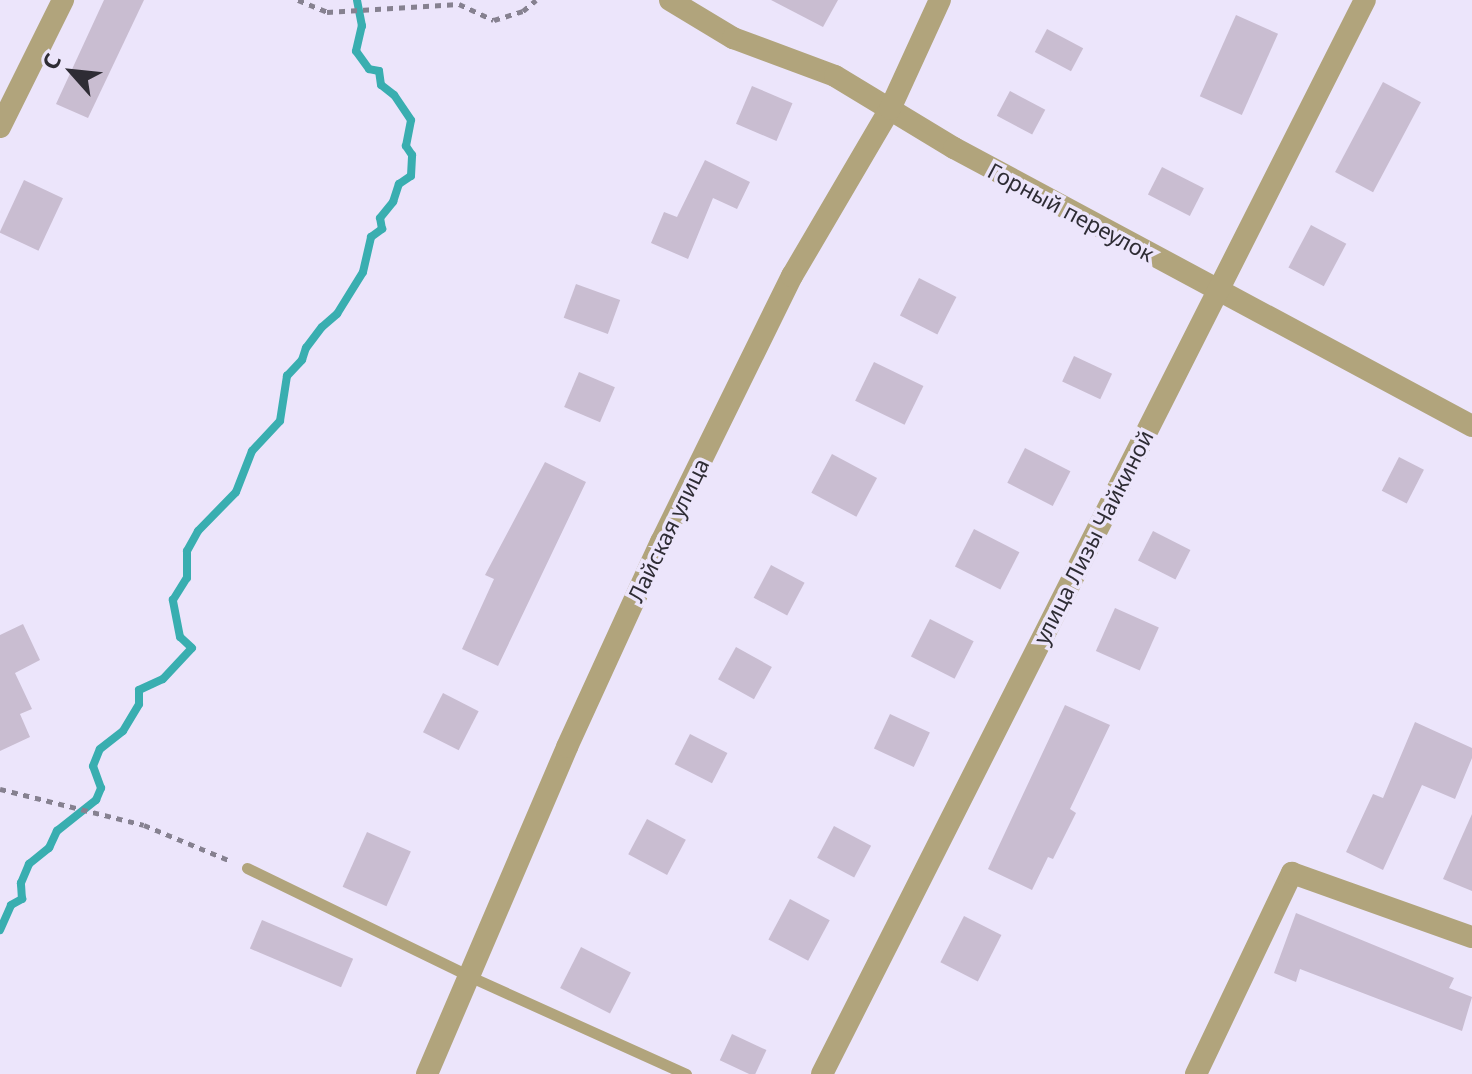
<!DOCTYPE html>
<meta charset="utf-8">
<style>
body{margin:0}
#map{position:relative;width:1472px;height:1074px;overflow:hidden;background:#ece5fb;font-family:"Noto Sans",sans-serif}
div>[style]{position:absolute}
.stream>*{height:8px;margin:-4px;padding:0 4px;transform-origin:4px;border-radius:4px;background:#39aeb0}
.building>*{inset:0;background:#c9bdd1;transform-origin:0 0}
.path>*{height:5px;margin-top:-2.5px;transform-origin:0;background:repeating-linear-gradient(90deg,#868190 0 6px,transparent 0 12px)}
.service>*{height:11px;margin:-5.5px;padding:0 5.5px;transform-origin:5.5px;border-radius:5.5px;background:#b1a47c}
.minor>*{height:22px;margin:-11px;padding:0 11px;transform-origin:11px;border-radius:11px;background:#b1a47c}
span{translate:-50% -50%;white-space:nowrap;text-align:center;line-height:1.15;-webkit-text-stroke:7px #ece5fb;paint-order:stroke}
.street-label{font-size:22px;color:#2e2c34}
.north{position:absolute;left:32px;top:32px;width:80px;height:80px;-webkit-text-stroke:6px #ece5fb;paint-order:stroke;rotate:297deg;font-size:22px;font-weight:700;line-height:32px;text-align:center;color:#2e2c34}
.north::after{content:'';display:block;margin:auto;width:28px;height:36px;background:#2e2c34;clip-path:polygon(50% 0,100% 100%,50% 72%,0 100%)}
</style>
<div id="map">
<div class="stream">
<div style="left:0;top:930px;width:27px;rotate:-66deg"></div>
<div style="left:11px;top:905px;width:13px;rotate:-29deg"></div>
<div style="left:22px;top:899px;width:16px;rotate:-94deg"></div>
<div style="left:21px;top:883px;width:21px;rotate:-67deg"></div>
<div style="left:29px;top:864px;width:26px;rotate:-39deg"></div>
<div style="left:49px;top:848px;width:19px;rotate:-65deg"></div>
<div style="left:57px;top:831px;width:50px;rotate:-38.5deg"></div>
<div style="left:96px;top:800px;width:13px;rotate:-67deg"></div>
<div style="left:101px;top:788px;width:23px;rotate:-110deg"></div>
<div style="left:93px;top:766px;width:18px;rotate:-68deg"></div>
<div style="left:100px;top:749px;width:29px;rotate:-38deg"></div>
<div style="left:123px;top:731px;width:31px;rotate:-59deg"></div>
<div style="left:139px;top:704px;width:14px;rotate:-90deg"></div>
<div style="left:139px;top:690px;width:26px;rotate:-25deg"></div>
<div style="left:163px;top:679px;width:42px;rotate:-46.9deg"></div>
<div style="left:192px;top:648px;width:16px;rotate:-137deg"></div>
<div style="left:180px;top:637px;width:38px;rotate:-101deg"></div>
<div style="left:173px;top:600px;width:26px;rotate:-58deg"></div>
<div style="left:187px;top:578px;width:27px;rotate:-90deg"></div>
<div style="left:187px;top:551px;width:23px;rotate:-61deg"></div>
<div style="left:198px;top:531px;width:54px;rotate:-45.7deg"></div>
<div style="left:236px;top:492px;width:44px;rotate:-68.7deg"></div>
<div style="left:252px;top:451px;width:41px;rotate:-47deg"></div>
<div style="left:280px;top:421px;width:46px;rotate:-81.2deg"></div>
<div style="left:287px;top:376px;width:22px;rotate:-47deg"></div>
<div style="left:302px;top:360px;width:13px;rotate:-72deg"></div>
<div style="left:306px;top:348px;width:26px;rotate:-53deg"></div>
<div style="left:322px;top:327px;width:20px;rotate:-41deg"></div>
<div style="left:337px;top:314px;width:49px;rotate:-58.2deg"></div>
<div style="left:363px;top:272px;width:36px;rotate:-77deg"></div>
<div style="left:371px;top:237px;width:14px;rotate:-36deg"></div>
<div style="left:382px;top:229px;width:11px;rotate:-100deg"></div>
<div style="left:380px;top:218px;width:21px;rotate:-51deg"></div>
<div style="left:393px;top:202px;width:19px;rotate:-72deg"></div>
<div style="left:399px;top:184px;width:14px;rotate:-34deg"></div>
<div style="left:411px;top:176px;width:21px;rotate:-87deg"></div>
<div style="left:412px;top:155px;width:11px;rotate:-124deg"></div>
<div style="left:406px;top:146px;width:26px;rotate:-79deg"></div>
<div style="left:411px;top:120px;width:30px;rotate:-124deg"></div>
<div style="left:394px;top:95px;width:16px;rotate:-142deg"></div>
<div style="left:381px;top:85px;width:14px;rotate:-98deg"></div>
<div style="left:379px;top:71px;width:10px;rotate:-169deg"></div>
<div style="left:369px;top:69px;width:22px;rotate:-126deg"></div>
<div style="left:356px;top:51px;width:26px;rotate:-77deg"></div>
<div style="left:362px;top:26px;width:26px;rotate:-101deg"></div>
</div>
<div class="building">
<div style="clip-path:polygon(104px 0,144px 0,88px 118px,56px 104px)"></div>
<div style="clip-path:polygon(771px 0,838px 0,823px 27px)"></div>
<div style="left:1236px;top:15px;width:46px;height:89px;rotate:24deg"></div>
<div style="left:1047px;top:29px;width:41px;height:26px;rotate:28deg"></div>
<div style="left:1383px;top:82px;width:43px;height:102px;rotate:28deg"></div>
<div style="left:752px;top:86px;width:44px;height:41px;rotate:23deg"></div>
<div style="left:1010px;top:91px;width:40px;height:28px;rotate:28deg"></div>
<div style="clip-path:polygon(705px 160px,750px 182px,737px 209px,713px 198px,688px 259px,651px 243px,664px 212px,677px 217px)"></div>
<div style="left:1162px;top:167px;width:47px;height:31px;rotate:27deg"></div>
<div style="left:24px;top:180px;width:43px;height:58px;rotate:25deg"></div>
<div style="left:1311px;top:225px;width:40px;height:48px;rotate:28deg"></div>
<div style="left:919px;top:278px;width:42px;height:42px;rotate:27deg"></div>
<div style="left:576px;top:284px;width:47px;height:36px;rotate:20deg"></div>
<div style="left:1074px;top:356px;width:42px;height:28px;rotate:25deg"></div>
<div style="left:874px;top:362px;width:55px;height:43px;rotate:26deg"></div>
<div style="left:579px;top:372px;width:39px;height:38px;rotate:23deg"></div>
<div style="left:1025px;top:448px;width:51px;height:39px;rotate:27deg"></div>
<div style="left:832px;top:454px;width:51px;height:44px;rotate:28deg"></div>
<div style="left:1399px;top:457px;width:28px;height:38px;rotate:27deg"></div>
<div style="clip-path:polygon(545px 462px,586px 482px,498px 666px,462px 649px,494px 579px,485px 575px)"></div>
<div style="left:974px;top:529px;width:51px;height:42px;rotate:27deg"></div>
<div style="left:1153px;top:531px;width:42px;height:33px;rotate:27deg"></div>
<div style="left:771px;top:565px;width:38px;height:37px;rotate:28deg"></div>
<div style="left:1115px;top:608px;width:48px;height:47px;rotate:24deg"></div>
<div style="left:930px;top:619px;width:49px;height:42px;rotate:27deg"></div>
<div style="clip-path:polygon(23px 624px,40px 660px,15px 673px,32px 709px,20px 714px,30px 737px,0 751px,0 635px)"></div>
<div style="left:736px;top:647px;width:41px;height:37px;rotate:29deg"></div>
<div style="left:443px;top:693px;width:40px;height:44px;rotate:27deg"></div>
<div style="clip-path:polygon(1065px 705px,1110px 725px,1070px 809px,1076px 813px,1053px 859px,1048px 857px,1032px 890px,988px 869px)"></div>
<div style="left:890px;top:714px;width:44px;height:38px;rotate:25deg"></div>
<div style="clip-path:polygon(1415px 722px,1472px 748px,1472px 758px,1455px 799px,1422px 785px,1383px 870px,1346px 852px,1373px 794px,1383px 798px)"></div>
<div style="left:690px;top:734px;width:42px;height:34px;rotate:27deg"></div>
<div style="clip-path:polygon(1472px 814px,1472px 891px,1443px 879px)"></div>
<div style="left:647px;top:819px;width:44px;height:40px;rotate:28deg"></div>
<div style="left:834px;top:826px;width:42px;height:36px;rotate:28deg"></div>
<div style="left:367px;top:832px;width:48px;height:60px;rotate:24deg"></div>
<div style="left:790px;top:899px;width:45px;height:46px;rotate:28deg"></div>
<div style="clip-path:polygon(1296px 913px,1454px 978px,1449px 988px,1472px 997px,1462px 1031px,1300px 969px,1296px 982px,1274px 973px)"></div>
<div style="left:964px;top:916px;width:42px;height:52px;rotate:27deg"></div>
<div style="left:262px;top:920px;width:99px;height:31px;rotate:23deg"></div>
<div style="left:581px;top:947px;width:56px;height:46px;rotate:27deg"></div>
<div style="left:732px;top:1034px;width:38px;height:29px;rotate:25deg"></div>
</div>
<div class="path">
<div style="left:298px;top:0;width:31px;rotate:22deg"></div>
<div style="left:327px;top:12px;width:132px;rotate:-3.5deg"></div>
<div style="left:459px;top:4px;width:38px;rotate:25deg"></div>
<div style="left:494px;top:20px;width:30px;rotate:-17deg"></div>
<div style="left:523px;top:11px;width:17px;rotate:-40deg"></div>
<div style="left:0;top:789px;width:148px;rotate:14deg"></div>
<div style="left:144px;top:825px;width:94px;rotate:22.5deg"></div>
</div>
<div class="service">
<div style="left:247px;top:868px;width:249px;rotate:25.9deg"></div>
<div style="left:471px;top:977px;width:236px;rotate:24.3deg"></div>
</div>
<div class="minor">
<div style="left:670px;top:0;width:74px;rotate:31.1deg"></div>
<div style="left:733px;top:38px;width:109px;rotate:20.4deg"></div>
<div style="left:835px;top:76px;width:139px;rotate:31.2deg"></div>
<div style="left:954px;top:148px;width:588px;rotate:28.22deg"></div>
<div style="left:0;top:127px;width:142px;rotate:-63.6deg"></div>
<div style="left:427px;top:1074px;width:356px;rotate:-66.8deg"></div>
<div style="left:567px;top:747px;width:226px;rotate:-65.4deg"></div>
<div style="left:661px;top:542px;width:297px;rotate:-63.8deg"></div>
<div style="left:792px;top:276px;width:194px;rotate:-59.6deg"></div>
<div style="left:890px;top:109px;width:120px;rotate:-65.4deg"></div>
<div style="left:822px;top:1074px;width:1203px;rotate:-63.18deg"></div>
<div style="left:1196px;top:1074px;width:223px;rotate:-64.5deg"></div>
<div style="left:1292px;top:873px;width:191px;rotate:19.6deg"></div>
</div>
<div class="street-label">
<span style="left:1071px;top:212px;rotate:28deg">Горный переулок</span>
<span style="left:668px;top:530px;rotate:-64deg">Лайская улица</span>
<span style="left:1093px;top:537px;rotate:-63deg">улица Лизы Чайкиной</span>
</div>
<div class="north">С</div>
</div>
